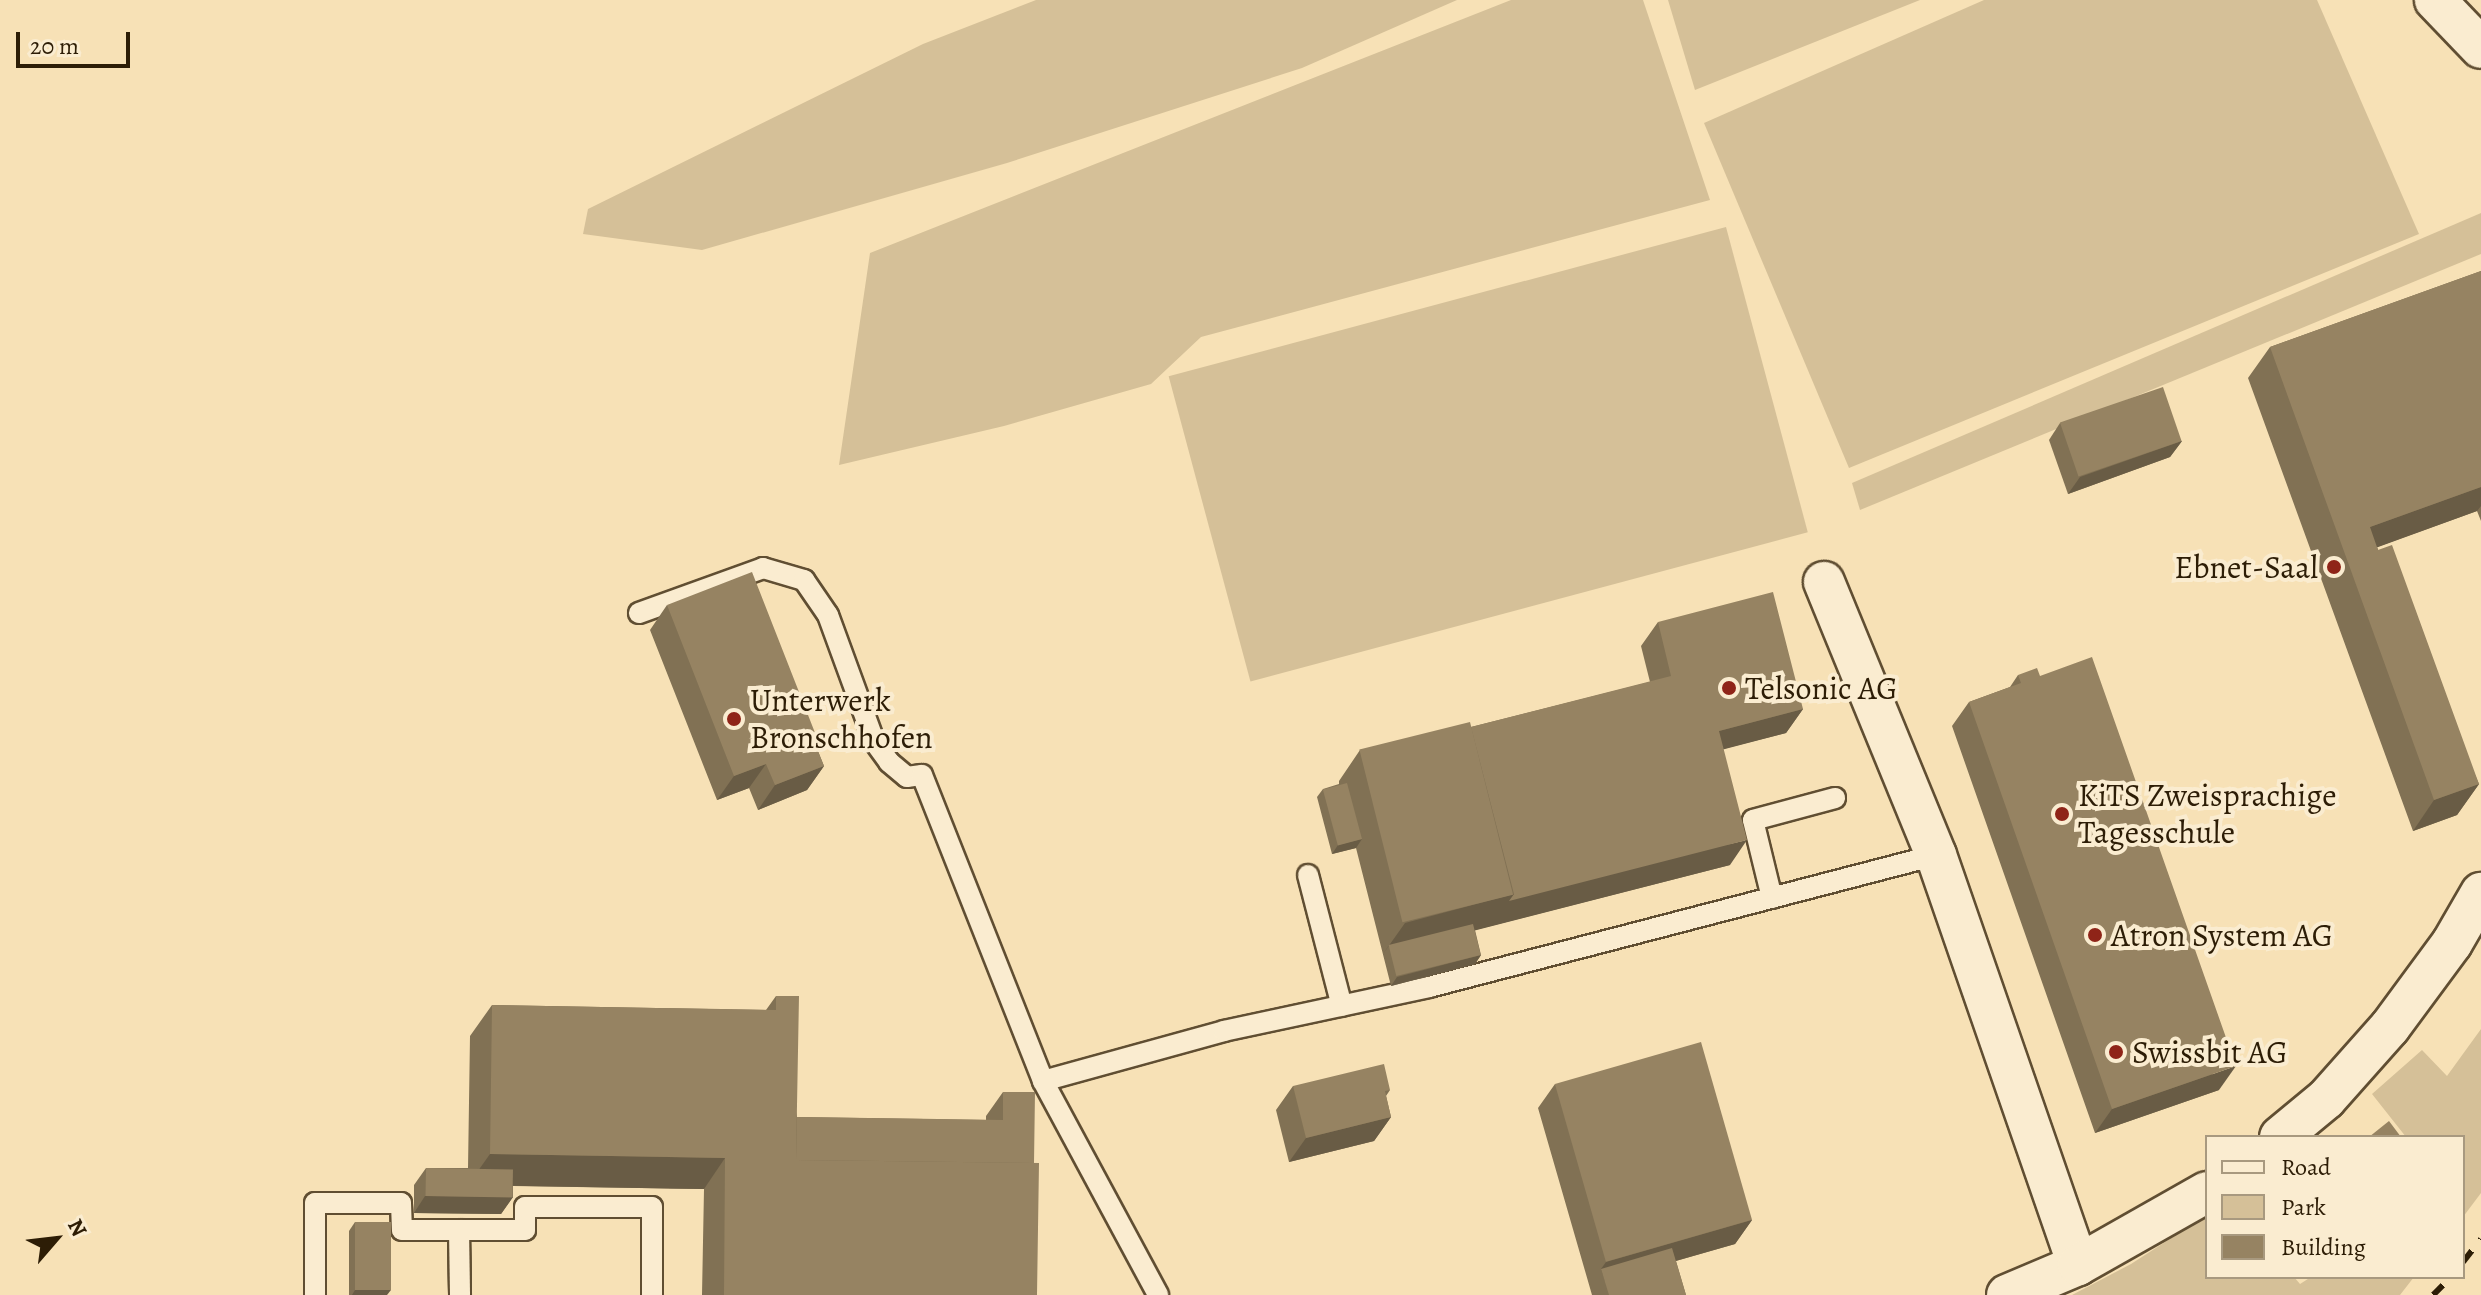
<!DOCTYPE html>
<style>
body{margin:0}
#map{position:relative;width:2481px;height:1295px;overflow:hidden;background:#f7e1b6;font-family:Alegreya,serif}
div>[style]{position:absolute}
.green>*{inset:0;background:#d5c098;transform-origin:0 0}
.roads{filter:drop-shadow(2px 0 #604e32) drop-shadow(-2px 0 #604e32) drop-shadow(0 2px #604e32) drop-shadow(0 -2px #604e32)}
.lane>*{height:20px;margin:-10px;padding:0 10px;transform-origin:10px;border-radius:10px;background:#faecd0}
.street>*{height:40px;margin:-20px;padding:0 20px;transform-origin:20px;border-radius:20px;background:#faecd0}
.rail>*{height:6px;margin-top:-3px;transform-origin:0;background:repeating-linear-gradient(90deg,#2d1d06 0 14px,transparent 0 28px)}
.wall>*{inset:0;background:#817154}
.shaded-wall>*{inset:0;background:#695c45}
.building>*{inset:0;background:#968362;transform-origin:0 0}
.dots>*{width:22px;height:22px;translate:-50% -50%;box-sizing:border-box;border:4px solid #faecd0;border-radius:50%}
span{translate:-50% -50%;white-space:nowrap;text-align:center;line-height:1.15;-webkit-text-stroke:8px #faecd0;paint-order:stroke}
.poi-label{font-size:32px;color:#2d1d06}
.right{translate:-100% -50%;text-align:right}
.left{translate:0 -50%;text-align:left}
.legend{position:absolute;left:2205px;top:1135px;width:260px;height:144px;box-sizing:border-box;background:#faecd0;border:2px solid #a8997f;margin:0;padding:10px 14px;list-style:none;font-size:24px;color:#2d1d06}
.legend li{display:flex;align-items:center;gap:16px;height:40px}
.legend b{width:40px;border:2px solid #a8997f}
.north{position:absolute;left:16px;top:1199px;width:80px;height:80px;-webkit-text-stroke:6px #faecd0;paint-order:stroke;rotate:62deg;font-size:22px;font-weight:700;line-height:32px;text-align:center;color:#2d1d06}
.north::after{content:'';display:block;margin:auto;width:28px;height:36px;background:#2d1d06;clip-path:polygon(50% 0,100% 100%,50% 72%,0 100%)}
.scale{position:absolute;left:16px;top:32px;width:114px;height:36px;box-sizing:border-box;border:4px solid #2d1d06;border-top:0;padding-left:10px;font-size:24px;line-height:28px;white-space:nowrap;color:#2d1d06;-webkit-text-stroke:6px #faecd0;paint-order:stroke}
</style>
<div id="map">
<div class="green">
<div style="clip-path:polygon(1036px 0,1457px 0,1302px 68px,1007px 163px,702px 250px,583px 234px,588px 209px,923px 44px)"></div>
<div style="clip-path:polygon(1511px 0,1643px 0,1710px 200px,1201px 337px,1151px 384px,1004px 426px,839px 465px,870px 253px)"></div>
<div style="clip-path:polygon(1668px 0,1920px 0,1695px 90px)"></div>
<div style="clip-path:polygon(1984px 0,2317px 0,2419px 234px,1849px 468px,1704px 123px)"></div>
<div style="clip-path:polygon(2481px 213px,2481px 254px,1860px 510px,1852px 483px)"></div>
<div style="left:1726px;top:227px;width:316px;height:577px;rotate:75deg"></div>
<div style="clip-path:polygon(2481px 1029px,2481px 1193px,2463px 1217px,2463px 1137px,2406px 1137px,2372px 1094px,2422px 1050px,2447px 1076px)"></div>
<div style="clip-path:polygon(2207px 1215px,2207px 1277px,2294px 1277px,2300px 1284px,2311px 1277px,2414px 1277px,2400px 1295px,2072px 1295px,2131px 1264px)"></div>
</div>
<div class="roads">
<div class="lane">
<div style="left:639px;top:613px;width:132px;rotate:-19.9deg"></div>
<div style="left:763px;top:568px;width:43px;rotate:16.3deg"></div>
<div style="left:804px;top:580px;width:42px;rotate:55.6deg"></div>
<div style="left:828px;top:615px;width:134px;rotate:69.9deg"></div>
<div style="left:874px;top:741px;width:26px;rotate:54deg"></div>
<div style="left:889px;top:762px;width:23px;rotate:40deg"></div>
<div style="left:907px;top:777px;width:15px;rotate:-8deg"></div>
<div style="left:922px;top:775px;width:329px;rotate:68.4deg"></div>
<div style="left:1043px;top:1081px;width:243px;rotate:61.7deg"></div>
<div style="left:1308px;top:875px;width:135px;rotate:75.5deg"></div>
<div style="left:1772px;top:898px;width:80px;rotate:-103.7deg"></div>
<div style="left:1753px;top:820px;width:85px;rotate:-15deg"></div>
<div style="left:1043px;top:1081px;width:188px;rotate:-15.4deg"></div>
<div style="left:1224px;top:1031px;width:210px;rotate:-12.1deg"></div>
<div style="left:1429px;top:987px;width:524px;rotate:-14.59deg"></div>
<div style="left:459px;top:1230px;width:65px;rotate:89.1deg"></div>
<div style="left:315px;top:1295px;width:92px;rotate:-90deg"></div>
<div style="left:315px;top:1203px;width:86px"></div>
<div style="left:401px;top:1203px;width:27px;rotate:88deg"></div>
<div style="left:402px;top:1230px;width:123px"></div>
<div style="left:525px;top:1230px;width:23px;rotate:-90deg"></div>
<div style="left:525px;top:1207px;width:127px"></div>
<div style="left:652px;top:1207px;width:88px;rotate:90deg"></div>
</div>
<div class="street">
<div style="left:2435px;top:0;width:66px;rotate:46.2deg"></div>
<div style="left:1824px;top:582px;width:295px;rotate:67.7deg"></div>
<div style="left:1936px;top:855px;width:434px;rotate:70.9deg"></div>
<div style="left:2280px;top:1137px;width:60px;rotate:-39.6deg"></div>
<div style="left:2326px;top:1099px;width:96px;rotate:-48.4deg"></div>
<div style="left:2390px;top:1027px;width:104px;rotate:-53.6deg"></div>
<div style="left:2452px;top:943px;width:58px;rotate:-59.9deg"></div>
<div style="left:2007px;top:1295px;width:77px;rotate:-22.9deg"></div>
<div style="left:2078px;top:1265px;width:148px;rotate:-29.5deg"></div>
</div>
</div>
<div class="rail">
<div style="left:2463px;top:1262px;width:29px;rotate:-52deg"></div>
<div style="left:2433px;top:1295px;width:25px;rotate:-45deg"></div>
</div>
<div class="wall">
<div style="clip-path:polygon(2481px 271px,2481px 521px,2477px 511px,2377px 547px,2479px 784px,2457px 815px,2413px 831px,2248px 378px,2270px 347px)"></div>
<div style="clip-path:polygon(2060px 423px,2182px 441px,2170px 457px,2068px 494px,2049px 440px)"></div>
<div style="clip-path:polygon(667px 605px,816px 746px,824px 766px,807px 790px,758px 810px,749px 788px,717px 800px,650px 630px)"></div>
<div style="clip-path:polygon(1658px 622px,1803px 709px,1786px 733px,1723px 749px,1730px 865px,1475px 930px,1481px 955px,1475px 964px,1391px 986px,1356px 848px,1332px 854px,1317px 797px,1323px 789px,1339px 784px,1339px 781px,1360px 750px,1471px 727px,1650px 682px,1641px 646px)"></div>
<div style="clip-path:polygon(2018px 675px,2040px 676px,2219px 1090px,2095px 1133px,1952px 726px,1969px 702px,2010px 687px)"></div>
<div style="clip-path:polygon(776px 996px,797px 1117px,986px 1120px,986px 1116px,1003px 1092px,1034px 1163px,1037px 1295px,702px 1295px,704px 1189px,513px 1186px,513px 1197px,501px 1214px,414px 1213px,414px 1185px,426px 1168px,468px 1168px,470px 1036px,492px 1005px,766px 1010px)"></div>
<div style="clip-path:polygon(1555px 1084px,1752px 1220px,1735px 1244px,1676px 1261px,1686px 1295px,1592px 1295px,1538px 1108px)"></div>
<div style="clip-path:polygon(1293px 1086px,1390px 1090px,1386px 1096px,1391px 1117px,1374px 1141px,1289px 1162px,1276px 1110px)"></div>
<div style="clip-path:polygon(355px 1222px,387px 1295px,349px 1295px,349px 1231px)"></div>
</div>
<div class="shaded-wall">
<div style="clip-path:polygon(2182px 441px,2170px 457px,2068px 494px,2080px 477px)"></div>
<div style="clip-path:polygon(2481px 487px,2481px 506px,2477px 511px,2348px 558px,2370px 527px)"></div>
<div style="clip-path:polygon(1803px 709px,1786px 733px,1702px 755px,1719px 731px)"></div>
<div style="clip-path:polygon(766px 764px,749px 788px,717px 800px,734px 776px)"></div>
<div style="clip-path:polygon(824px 766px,807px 790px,758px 810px,775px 785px)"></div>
<div style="clip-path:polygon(2479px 784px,2457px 815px,2413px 831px,2434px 800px)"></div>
<div style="clip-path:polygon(1362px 839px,1356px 848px,1332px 854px,1338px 845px)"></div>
<div style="clip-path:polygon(1747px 840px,1730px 865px,1391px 952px,1389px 945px,1383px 954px,1405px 923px,1514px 894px)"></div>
<div style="clip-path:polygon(1481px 955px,1475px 964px,1391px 986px,1397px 977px)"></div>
<div style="clip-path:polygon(2236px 1066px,2219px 1090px,2095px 1133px,2112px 1109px)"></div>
<div style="clip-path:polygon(1391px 1117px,1374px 1141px,1289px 1162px,1306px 1138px)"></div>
<div style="clip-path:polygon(490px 1154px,725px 1158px,704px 1189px,468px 1185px)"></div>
<div style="clip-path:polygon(425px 1196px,513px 1197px,501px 1214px,414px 1213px)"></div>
<div style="clip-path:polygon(1752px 1220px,1735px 1244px,1605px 1281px,1601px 1269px,1606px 1262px)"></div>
<div style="clip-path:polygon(355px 1290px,391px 1290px,387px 1295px,352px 1295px)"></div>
</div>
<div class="building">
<div style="clip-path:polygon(2481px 271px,2481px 487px,2370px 527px,2378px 550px,2392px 545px,2479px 784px,2434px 800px,2270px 347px)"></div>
<div style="left:2163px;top:387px;width:57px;height:109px;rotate:71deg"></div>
<div style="clip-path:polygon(752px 572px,819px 743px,815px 744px,824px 766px,775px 785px,766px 764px,734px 776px,667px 605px)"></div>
<div style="clip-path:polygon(1773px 592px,1803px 709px,1719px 731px,1747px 840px,1509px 901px,1514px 894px,1471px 727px,1671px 676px,1658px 622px)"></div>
<div style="clip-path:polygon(2092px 657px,2236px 1066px,2112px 1109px,1969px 702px,2021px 683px,2018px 675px,2037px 668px,2040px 676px)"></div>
<div style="left:1470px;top:722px;width:178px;height:114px;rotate:76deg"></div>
<div style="left:1347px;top:783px;width:58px;height:25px;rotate:75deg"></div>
<div style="left:1473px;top:924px;width:32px;height:87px;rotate:76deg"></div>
<div style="clip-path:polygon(776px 996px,799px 996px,796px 1160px,1039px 1163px,1037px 1295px,724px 1295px,725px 1158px,490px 1154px,492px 1005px,776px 1010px)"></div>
<div style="left:1701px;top:1042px;width:185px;height:152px;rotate:74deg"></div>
<div style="clip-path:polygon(1384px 1064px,1390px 1090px,1385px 1091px,1391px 1117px,1306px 1138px,1293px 1086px)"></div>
<div style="clip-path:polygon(1003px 1092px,1035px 1092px,1034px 1163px,796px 1160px,797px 1117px,1003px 1120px)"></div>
<div style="clip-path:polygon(2389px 1121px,2401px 1137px,2369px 1137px)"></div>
<div style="left:426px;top:1168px;width:87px;height:28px;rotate:1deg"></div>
<div style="left:355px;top:1222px;width:36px;height:68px"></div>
<div style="clip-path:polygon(1672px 1248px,1686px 1295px,1609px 1295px,1601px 1269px)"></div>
</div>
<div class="dots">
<div style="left:2334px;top:567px;background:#8f2418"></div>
<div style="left:1729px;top:688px;background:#8f2418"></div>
<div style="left:734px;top:719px;background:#8f2418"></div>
<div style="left:2062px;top:814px;background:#8f2418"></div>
<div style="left:2095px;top:935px;background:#8f2418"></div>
<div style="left:2116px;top:1052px;background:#8f2418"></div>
</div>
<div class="poi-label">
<span class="right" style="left:2318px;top:567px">Ebnet-Saal</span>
<span class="left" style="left:1745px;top:688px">Telsonic AG</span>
<span class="left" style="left:750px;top:719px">Unterwerk<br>Bronschhofen</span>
<span class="left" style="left:2078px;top:814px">KiTS Zweisprachige<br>Tagesschule</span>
<span class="left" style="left:2111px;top:935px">Atron System AG</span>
<span class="left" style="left:2132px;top:1052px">Swissbit AG</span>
</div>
<ul class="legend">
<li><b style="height:10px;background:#faecd0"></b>Road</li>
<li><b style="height:22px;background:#d5c098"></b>Park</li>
<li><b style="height:22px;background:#968362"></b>Building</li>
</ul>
<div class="north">N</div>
<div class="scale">20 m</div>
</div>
